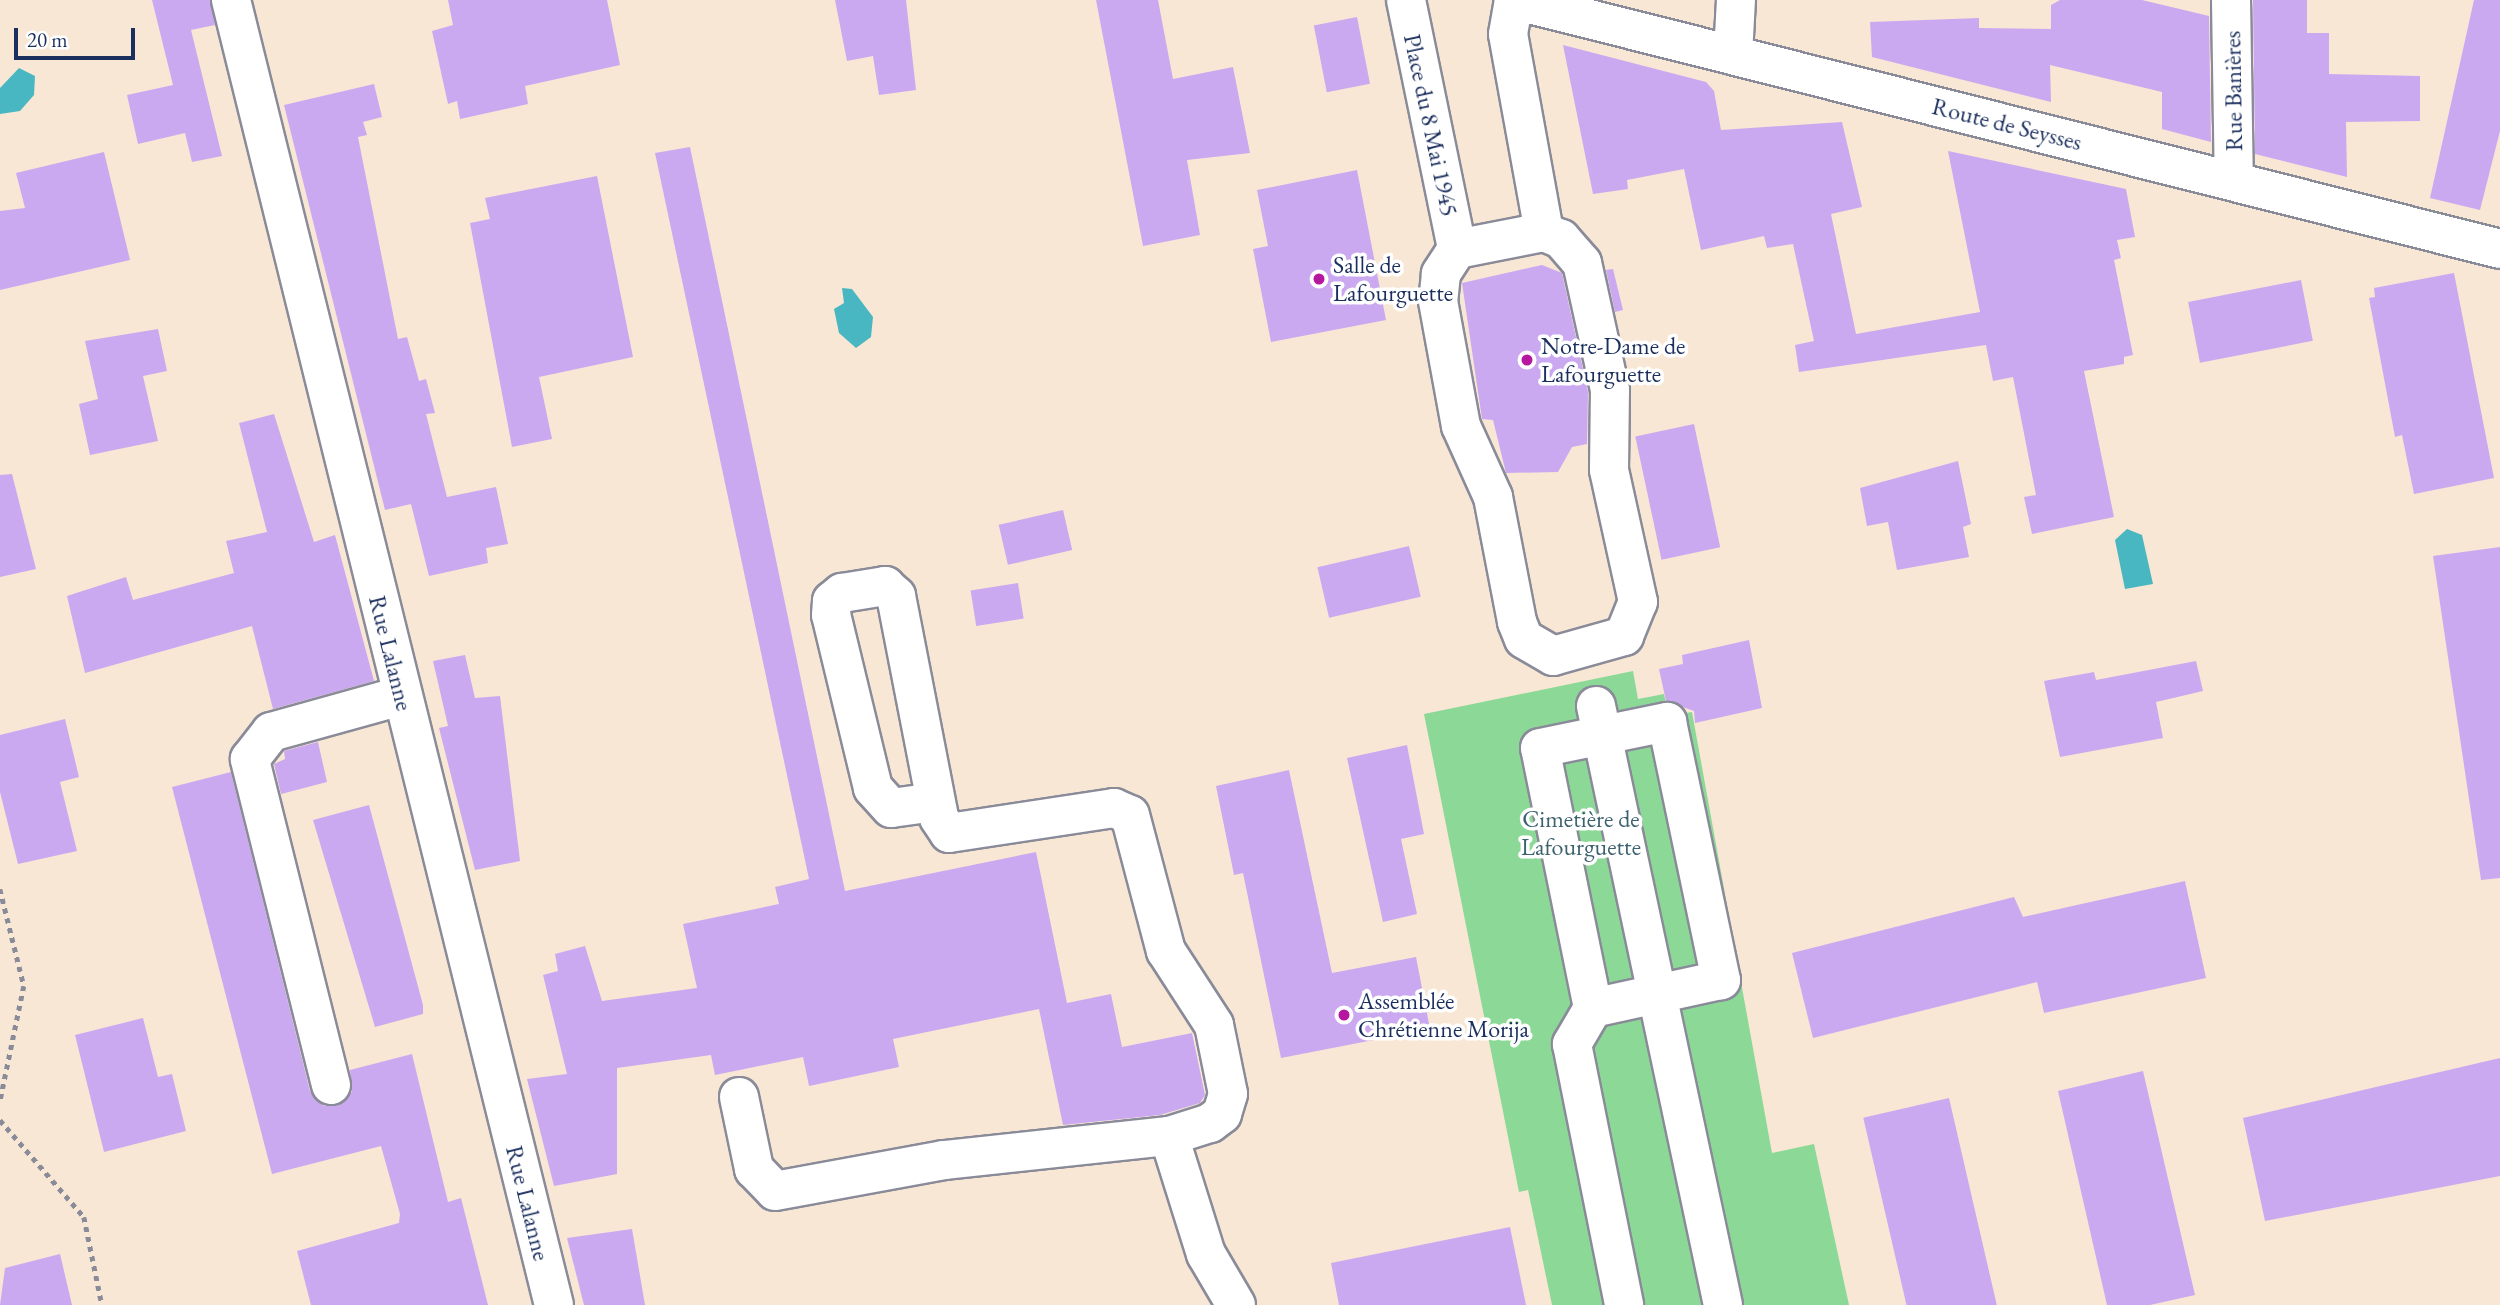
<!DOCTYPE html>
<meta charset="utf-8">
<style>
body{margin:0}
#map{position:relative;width:2500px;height:1305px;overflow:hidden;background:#f8e7d4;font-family:"EB Garamond",serif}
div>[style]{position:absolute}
.green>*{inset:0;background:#8cd997}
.water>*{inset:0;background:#48b7c1}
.building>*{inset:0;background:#cba9f1;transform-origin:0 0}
.path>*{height:4.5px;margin-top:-2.25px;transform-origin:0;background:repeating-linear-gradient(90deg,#8a8b99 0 5px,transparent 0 10px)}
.roads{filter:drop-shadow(2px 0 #8a8b99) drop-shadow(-2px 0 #8a8b99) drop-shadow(0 2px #8a8b99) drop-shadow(0 -2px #8a8b99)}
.minor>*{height:38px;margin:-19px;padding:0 19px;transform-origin:19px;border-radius:19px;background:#fff}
.major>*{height:38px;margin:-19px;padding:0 19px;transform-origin:19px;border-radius:19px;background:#fff}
.dots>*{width:19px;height:19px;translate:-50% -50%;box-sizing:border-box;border:4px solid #fff;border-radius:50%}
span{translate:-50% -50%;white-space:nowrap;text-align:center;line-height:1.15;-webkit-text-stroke:7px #fff;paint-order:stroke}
.street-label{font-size:24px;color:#1b2f5e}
.poi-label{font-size:24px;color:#1b2f5e}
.left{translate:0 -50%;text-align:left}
.park-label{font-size:24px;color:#3d626f}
.scale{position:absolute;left:14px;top:28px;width:121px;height:32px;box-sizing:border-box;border:4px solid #1b2f5e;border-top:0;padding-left:9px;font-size:21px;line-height:24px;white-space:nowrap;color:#1b2f5e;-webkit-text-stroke:5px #fff;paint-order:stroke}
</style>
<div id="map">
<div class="green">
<div style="clip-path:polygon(1633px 671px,1638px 699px,1664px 694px,1669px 716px,1692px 712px,1772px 1153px,1814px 1144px,1849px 1305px,1552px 1305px,1528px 1190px,1519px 1192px,1424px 714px)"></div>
</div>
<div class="water">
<div style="clip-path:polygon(19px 68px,35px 76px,34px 95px,20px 111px,0 114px,0 88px)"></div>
<div style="clip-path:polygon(842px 288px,852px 289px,873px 317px,871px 337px,856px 348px,839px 333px,834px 309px,844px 303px)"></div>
<div style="clip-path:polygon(2127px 529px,2142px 535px,2153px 584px,2125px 589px,2115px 540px)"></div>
</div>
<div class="building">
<div style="clip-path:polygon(152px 0,210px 0,215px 25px,191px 30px,222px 156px,192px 162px,185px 133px,138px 144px,127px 95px,173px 85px)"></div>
<div style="clip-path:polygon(448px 0,607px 0,620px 65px,525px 86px,528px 104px,460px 119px,457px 101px,448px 104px,432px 31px,453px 25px)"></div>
<div style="clip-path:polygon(835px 0,906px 0,916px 90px,879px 95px,873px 56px,847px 61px)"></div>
<div style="clip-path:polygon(1096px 0,1158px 0,1173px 79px,1233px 67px,1250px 153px,1187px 160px,1200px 235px,1143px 246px)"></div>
<div style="clip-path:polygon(2060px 0,2142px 0,2209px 16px,2211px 142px,2162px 129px,2162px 92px,2050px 65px,2051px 102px,1872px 57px,1870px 22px,1979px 18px,1979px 28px,2051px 29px,2051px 5px)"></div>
<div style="clip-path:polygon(2253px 0,2307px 0,2307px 33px,2329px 33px,2329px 74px,2420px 76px,2420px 121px,2346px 122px,2347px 177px,2255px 154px)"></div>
<div style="clip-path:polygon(2474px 0,2500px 0,2500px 131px,2480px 210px,2430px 198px)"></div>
<div style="left:1357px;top:17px;width:68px;height:44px;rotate:79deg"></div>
<div style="clip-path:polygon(1563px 45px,1706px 82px,1714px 91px,1721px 130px,1842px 122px,1862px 207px,1831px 214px,1856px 334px,1980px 312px,1948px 151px,2126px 189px,2135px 237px,2117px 240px,2121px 258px,2114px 260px,2133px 355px,2124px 357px,2124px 364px,2084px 371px,2114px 517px,2032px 534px,2024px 497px,2036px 495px,2013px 377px,1993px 381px,1986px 345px,1799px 372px,1795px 345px,1814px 341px,1793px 244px,1767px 248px,1764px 236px,1701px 250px,1684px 169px,1627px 180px,1628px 189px,1593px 194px)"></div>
<div style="clip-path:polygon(374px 84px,382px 117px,363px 122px,367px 135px,358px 137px,398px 339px,407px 337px,419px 381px,426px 379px,435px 413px,426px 414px,447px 497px,496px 487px,508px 544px,486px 548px,488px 563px,429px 576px,411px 504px,385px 510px,284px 105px)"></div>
<div style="clip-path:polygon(690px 147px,845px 891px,1036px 852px,1067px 1003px,1111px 994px,1122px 1047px,1192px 1033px,1205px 1095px,1200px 1103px,1160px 1115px,1063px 1125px,1039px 1009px,893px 1039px,899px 1067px,809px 1086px,803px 1057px,715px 1075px,711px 1055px,617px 1068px,617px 1174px,554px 1186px,527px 1079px,567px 1074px,543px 975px,558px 971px,555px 954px,585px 946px,602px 1001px,697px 988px,683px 924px,779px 904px,775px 887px,809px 879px,655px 153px)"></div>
<div style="clip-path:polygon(104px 152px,130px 260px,0 290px,0 211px,25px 208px,16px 173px)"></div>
<div style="clip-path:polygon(1357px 170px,1386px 320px,1271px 342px,1253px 249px,1268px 246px,1257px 190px)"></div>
<div style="clip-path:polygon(597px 176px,633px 357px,539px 377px,552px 439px,512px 447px,470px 223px,490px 219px,485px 198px)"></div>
<div style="clip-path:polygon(1542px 265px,1562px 273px,1588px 392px,1587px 444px,1572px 447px,1558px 472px,1506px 473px,1493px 420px,1482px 419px,1462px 283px)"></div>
<div style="clip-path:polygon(1613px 269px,1623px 310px,1615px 312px,1606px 270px)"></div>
<div style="clip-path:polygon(2454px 273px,2494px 478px,2414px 494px,2402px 435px,2395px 437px,2369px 298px,2375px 297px,2374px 288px)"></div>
<div style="left:2301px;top:280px;width:62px;height:115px;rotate:79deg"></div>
<div style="clip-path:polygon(158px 329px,167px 371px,143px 376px,158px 441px,90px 455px,79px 404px,98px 399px,85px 341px)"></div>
<div style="clip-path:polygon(274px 414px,314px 542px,335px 535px,374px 681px,273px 709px,252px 626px,85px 673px,67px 596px,126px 577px,133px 600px,234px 573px,226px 541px,267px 532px,239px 423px)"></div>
<div style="left:1694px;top:424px;width:126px;height:60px;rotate:78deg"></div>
<div style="clip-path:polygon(1958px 461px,1971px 524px,1963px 527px,1969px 557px,1897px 570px,1888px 522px,1867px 526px,1860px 488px)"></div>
<div style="clip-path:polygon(12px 474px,36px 569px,0 577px,0 475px)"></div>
<div style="left:1063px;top:510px;width:41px;height:66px;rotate:77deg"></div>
<div style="left:1409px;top:546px;width:52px;height:94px;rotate:77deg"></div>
<div style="clip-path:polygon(2500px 547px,2500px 878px,2481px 880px,2433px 556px)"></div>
<div style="left:1018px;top:583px;width:36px;height:48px;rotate:81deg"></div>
<div style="clip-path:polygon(1749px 640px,1762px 708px,1695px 723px,1694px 711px,1666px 701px,1659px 669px,1683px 664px,1682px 655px)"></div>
<div style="clip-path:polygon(465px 655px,475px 698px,500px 696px,520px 861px,475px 870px,439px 728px,448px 726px,433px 661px)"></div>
<div style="clip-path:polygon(2196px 661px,2203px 691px,2156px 702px,2163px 738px,2060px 757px,2044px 681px,2094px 672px,2096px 680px)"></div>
<div style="clip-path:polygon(65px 719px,79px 777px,60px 782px,77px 851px,18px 864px,0 792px,0 735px)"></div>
<div style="clip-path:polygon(318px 742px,327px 782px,281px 794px,274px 764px,285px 759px,284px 751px)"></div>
<div style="clip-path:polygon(1407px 745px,1424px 834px,1401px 839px,1417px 914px,1383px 922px,1347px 758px)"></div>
<div style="clip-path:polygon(1289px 770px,1332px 973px,1416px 957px,1430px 1029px,1281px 1058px,1243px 873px,1234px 875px,1216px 786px)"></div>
<div style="clip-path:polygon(231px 772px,310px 1091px,324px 1106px,337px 1106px,352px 1092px,350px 1070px,412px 1054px,448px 1202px,461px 1198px,488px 1305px,311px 1305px,297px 1251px,399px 1223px,400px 1214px,381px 1146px,272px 1174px,172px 787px)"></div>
<div style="clip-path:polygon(369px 805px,423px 1005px,423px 1014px,375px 1027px,313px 820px)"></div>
<div style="clip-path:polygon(2185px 881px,2206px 978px,2044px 1013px,2037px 982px,1813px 1038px,1792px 953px,2014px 897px,2023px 917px)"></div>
<div style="clip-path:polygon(143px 1018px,158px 1077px,172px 1074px,186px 1131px,104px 1152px,75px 1035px)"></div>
<div style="clip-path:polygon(2500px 1058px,2500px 1176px,2265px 1221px,2243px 1118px)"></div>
<div style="clip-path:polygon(2143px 1071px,2195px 1295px,2150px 1305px,2107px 1305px,2058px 1091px)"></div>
<div style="left:1949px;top:1098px;width:213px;height:88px;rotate:77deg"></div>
<div style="clip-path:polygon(1510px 1227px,1526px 1305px,1339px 1305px,1331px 1263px)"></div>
<div style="clip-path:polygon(632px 1229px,645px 1305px,584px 1305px,567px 1238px)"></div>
<div style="clip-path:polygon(60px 1254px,72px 1305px,0 1305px,5px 1268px)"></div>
</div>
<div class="path">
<div style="left:0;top:889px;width:100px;rotate:76.1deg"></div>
<div style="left:24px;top:986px;width:118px;rotate:101.7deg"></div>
<div style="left:0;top:1120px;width:128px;rotate:49.1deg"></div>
<div style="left:84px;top:1217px;width:90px;rotate:78.4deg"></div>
</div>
<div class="roads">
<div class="minor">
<div style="left:231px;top:0;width:1344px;rotate:76.1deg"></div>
<div style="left:1406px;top:0;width:254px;rotate:78.4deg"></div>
<div style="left:1457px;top:249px;width:89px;rotate:-11.1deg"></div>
<div style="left:1544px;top:232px;width:201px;rotate:-100.3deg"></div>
<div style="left:1508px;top:34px;width:35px;rotate:-80deg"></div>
<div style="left:2231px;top:0;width:181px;rotate:89.1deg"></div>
<div style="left:1733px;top:55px;width:55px;rotate:-86.9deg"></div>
<div style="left:1457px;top:249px;width:30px;rotate:123deg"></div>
<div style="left:1441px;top:274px;width:27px;rotate:96deg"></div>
<div style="left:1438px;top:301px;width:127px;rotate:79.6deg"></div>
<div style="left:1461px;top:426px;width:78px;rotate:65.7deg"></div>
<div style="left:1493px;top:497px;width:127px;rotate:79.1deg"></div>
<div style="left:1517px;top:622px;width:18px;rotate:68deg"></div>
<div style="left:1524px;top:639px;width:34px;rotate:30deg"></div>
<div style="left:1553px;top:656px;width:74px;rotate:-15.7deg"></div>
<div style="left:1624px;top:636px;width:37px;rotate:-68deg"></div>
<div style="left:1638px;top:602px;width:135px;rotate:-102.4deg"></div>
<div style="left:1609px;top:470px;width:80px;rotate:-89.3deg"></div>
<div style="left:1610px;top:390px;width:130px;rotate:-102.4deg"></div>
<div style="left:1582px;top:263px;width:32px;rotate:-131deg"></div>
<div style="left:1561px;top:239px;width:18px;rotate:-158deg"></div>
<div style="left:1596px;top:706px;width:612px;rotate:78.03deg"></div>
<div style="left:1667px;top:722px;width:264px;rotate:78.2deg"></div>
<div style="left:1721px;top:980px;width:131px;rotate:167.7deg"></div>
<div style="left:1593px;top:1008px;width:265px;rotate:-101.5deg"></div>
<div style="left:1540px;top:748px;width:130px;rotate:-11.6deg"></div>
<div style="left:935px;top:802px;width:44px;rotate:172.2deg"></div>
<div style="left:891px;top:808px;width:27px;rotate:-132deg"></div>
<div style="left:873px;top:788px;width:178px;rotate:-103.6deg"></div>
<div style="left:831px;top:615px;width:14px;rotate:-86deg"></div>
<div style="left:832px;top:601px;width:13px;rotate:-39deg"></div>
<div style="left:842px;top:593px;width:44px;rotate:-9.2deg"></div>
<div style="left:885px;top:586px;width:15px;rotate:42deg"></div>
<div style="left:896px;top:596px;width:226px;rotate:79deg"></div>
<div style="left:939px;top:818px;width:18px;rotate:56deg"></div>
<div style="left:949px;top:833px;width:167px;rotate:-8.6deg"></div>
<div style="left:1114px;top:808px;width:17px;rotate:24deg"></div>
<div style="left:1130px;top:815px;width:141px;rotate:75.2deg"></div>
<div style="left:1166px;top:951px;width:88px;rotate:57deg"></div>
<div style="left:1214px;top:1025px;width:70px;rotate:78.5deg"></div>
<div style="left:1228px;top:1094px;width:21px;rotate:107deg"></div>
<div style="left:1222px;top:1114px;width:15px;rotate:143deg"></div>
<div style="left:1210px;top:1123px;width:43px;rotate:162.4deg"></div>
<div style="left:1593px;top:1008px;width:42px;rotate:120.3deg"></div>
<div style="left:1572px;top:1044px;width:266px;rotate:78.7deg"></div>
<div style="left:331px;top:1085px;width:336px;rotate:-104deg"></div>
<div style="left:250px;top:759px;width:34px;rotate:-52deg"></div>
<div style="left:271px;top:732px;width:135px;rotate:-15.5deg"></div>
<div style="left:739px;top:1097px;width:74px;rotate:78.2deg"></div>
<div style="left:754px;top:1169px;width:30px;rotate:46deg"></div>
<div style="left:775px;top:1191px;width:172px;rotate:-10.4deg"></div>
<div style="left:944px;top:1160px;width:226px;rotate:-6.1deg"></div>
<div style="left:1169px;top:1136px;width:124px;rotate:72.6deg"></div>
<div style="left:1206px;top:1254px;width:59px;rotate:59.5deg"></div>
</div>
<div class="major">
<div style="left:1514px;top:0;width:1017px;rotate:14.17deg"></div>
</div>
</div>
<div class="dots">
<div style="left:1319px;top:279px;background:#b5179e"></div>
<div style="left:1527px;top:360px;background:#b5179e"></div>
<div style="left:1344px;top:1015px;background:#b5179e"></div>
</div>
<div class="street-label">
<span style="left:2233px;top:91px;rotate:-91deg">Rue Banières</span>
<span style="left:2007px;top:124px;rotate:14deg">Route de Seysses</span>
<span style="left:1431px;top:125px;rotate:78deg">Place du 8 Mai 1945</span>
<span style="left:391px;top:653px;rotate:76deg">Rue Lalanne</span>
<span style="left:528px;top:1203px;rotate:76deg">Rue Lalanne</span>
</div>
<div class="poi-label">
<span class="left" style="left:1333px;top:279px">Salle de<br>Lafourguette</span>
<span class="left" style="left:1541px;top:360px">Notre-Dame de<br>Lafourguette</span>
<span class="left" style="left:1358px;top:1015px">Assemblée<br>Chrétienne Morija</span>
</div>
<div class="park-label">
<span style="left:1581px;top:833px">Cimetière de<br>Lafourguette</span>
</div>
<div class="scale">20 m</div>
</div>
